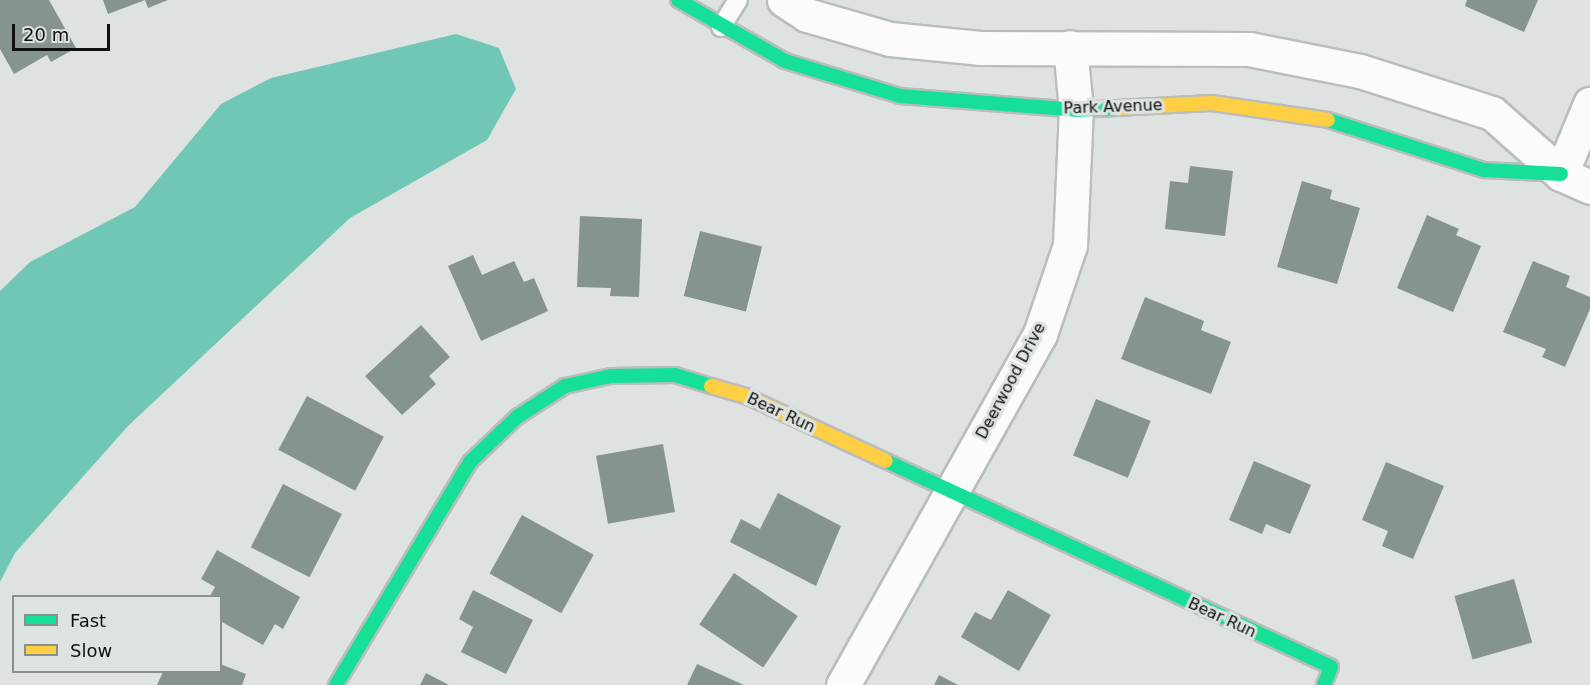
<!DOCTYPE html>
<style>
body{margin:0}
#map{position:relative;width:1590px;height:685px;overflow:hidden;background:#dee2e0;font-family:"DejaVu Sans",sans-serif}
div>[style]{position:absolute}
.water>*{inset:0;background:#71c7b6}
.building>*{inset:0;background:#869491;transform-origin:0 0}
.roads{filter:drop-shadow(2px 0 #babdbc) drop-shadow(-2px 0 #babdbc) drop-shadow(0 2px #babdbc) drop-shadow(0 -2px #babdbc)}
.lane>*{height:18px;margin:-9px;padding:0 9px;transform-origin:9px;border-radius:9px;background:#fafbfa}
.street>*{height:33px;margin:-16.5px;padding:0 16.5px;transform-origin:16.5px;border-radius:16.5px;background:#fafbfa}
.fast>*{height:14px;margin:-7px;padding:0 7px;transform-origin:7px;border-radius:7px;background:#16e098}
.slow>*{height:14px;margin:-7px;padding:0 7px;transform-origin:7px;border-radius:7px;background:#ffcf43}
span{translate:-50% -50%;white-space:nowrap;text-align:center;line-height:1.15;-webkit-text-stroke:6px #dde3e1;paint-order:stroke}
.street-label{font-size:16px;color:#0e100f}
.legend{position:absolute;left:12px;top:595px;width:210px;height:78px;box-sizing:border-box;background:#dde3e1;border:2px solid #8a8f8d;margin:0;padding:8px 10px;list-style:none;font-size:18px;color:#0e100f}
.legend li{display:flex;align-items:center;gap:12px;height:30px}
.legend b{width:30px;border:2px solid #8a8f8d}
.scale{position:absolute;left:12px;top:24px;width:98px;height:27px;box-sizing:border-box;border:3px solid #0e100f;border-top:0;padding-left:8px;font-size:18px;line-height:21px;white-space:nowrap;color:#0e100f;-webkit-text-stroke:4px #dde3e1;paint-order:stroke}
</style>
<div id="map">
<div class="water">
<div style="clip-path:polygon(456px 34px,499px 48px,516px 89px,487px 140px,350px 218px,128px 426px,15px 553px,0 582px,0 291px,30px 262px,135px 207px,221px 104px,271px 78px)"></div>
</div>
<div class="building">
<div style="clip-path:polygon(0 0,49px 0,76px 48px,51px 62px,47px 55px,14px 74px,0 49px)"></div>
<div style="clip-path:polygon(103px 0,168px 0,148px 8px,145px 0,108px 14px)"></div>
<div style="clip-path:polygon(1467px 0,1538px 0,1524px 32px,1465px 6px)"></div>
<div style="clip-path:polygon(1190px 166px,1233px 171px,1225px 236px,1165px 229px,1170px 181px,1188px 183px)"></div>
<div style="clip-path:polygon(1302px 181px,1332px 190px,1330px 199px,1360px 208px,1337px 284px,1277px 267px)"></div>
<div style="clip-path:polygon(1427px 215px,1459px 229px,1456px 235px,1481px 246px,1453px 312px,1397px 288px)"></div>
<div style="clip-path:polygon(580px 216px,642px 219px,639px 297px,610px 296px,611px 288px,577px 287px)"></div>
<div style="left:700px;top:231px;width:64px;height:67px;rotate:14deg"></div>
<div style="clip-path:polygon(473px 255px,482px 275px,514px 261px,524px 282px,534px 278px,548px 311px,481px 341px,448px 266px)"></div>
<div style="clip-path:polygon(1533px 261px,1570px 276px,1566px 287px,1590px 297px,1590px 309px,1565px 367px,1542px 357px,1546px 349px,1503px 332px)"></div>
<div style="clip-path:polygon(1145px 297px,1204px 321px,1201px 330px,1231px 342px,1211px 394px,1121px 359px)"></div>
<div style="clip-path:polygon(421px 325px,450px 357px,429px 376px,436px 384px,402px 415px,365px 376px)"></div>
<div style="left:307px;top:396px;width:87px;height:61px;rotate:28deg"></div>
<div style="left:1096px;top:399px;width:59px;height:61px;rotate:22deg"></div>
<div style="left:663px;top:444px;width:69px;height:68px;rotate:80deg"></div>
<div style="clip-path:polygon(1254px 461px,1311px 485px,1290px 534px,1266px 524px,1262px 534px,1229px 520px)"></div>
<div style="clip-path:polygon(1386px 462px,1444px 486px,1413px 559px,1382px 546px,1388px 531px,1362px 520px)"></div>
<div style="left:283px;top:484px;width:66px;height:71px;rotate:27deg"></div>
<div style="clip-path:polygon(778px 493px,841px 526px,816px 586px,730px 542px,741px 519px,760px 529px)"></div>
<div style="left:522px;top:515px;width:82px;height:67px;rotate:29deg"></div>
<div style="clip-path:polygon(217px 550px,300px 597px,283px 629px,275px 624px,263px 645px,220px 621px,220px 596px,210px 596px,215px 587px,201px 579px)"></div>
<div style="left:734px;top:573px;width:77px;height:62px;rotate:34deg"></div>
<div style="left:1514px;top:579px;width:66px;height:62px;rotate:74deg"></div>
<div style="clip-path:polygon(473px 590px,533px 620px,506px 674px,461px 652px,473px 627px,459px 619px)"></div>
<div style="clip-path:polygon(1008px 590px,1051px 615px,1019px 671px,961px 637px,975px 612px,991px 620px)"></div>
<div style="clip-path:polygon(220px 664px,246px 674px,242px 685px,157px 685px,163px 672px,220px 672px)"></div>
<div style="clip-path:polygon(697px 664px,744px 685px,687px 685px)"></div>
<div style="clip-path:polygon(426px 673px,449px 685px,420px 685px)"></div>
<div style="clip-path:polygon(939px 675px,958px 685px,934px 685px)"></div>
</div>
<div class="roads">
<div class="lane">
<div style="left:721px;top:27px;width:32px;rotate:-58deg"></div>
</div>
<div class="street">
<div style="left:784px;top:0;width:27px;rotate:33deg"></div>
<div style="left:807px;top:15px;width:86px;rotate:16.1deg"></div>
<div style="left:890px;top:39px;width:90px;rotate:5.7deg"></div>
<div style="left:980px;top:48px;width:269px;rotate:0.2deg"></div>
<div style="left:1249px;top:49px;width:113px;rotate:11.2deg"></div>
<div style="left:1360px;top:71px;width:139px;rotate:17.7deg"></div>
<div style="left:1492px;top:113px;width:92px;rotate:41.5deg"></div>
<div style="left:1561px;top:174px;width:32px;rotate:24deg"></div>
<div style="left:1561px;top:174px;width:76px;rotate:-67.5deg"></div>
<div style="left:843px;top:685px;width:403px;rotate:-60.7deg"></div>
<div style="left:1040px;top:334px;width:94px;rotate:-71.4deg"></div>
<div style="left:1070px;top:245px;width:135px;rotate:-87.5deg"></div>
<div style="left:1076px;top:110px;width:63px;rotate:-95.4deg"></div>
</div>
<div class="fast">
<div style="left:678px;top:0;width:123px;rotate:29.7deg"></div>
<div style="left:785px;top:61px;width:120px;rotate:16.9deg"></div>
<div style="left:900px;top:96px;width:177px;rotate:4.5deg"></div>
<div style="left:1076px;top:110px;width:40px;rotate:-2.9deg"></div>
<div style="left:1328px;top:120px;width:164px;rotate:17.8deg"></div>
<div style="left:1484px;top:170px;width:77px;rotate:3deg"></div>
<div style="left:886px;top:461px;width:490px;rotate:24.8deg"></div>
<div style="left:1331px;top:667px;width:19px;rotate:111deg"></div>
<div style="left:336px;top:685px;width:260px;rotate:-59deg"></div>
<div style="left:470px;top:462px;width:65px;rotate:-43.8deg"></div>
<div style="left:517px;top:417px;width:57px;rotate:-32.9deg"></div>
<div style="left:565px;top:386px;width:47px;rotate:-12.3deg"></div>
<div style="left:611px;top:376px;width:64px;rotate:-0.9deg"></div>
<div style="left:675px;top:375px;width:38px;rotate:17deg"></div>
</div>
<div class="slow">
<div style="left:1116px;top:108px;width:96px;rotate:-3deg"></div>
<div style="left:1212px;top:103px;width:117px;rotate:8.3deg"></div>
<div style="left:711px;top:386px;width:36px;rotate:16deg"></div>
<div style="left:746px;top:396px;width:154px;rotate:24.9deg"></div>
</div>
</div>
<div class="street-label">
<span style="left:1113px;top:107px;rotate:-2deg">Park Avenue</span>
<span style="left:1011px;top:381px;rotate:-62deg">Deerwood Drive</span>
<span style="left:781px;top:413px;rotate:25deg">Bear Run</span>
<span style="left:1222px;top:618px;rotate:25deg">Bear Run</span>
</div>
<ul class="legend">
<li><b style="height:8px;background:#16e098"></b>Fast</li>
<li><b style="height:8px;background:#ffcf43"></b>Slow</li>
</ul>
<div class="scale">20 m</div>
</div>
